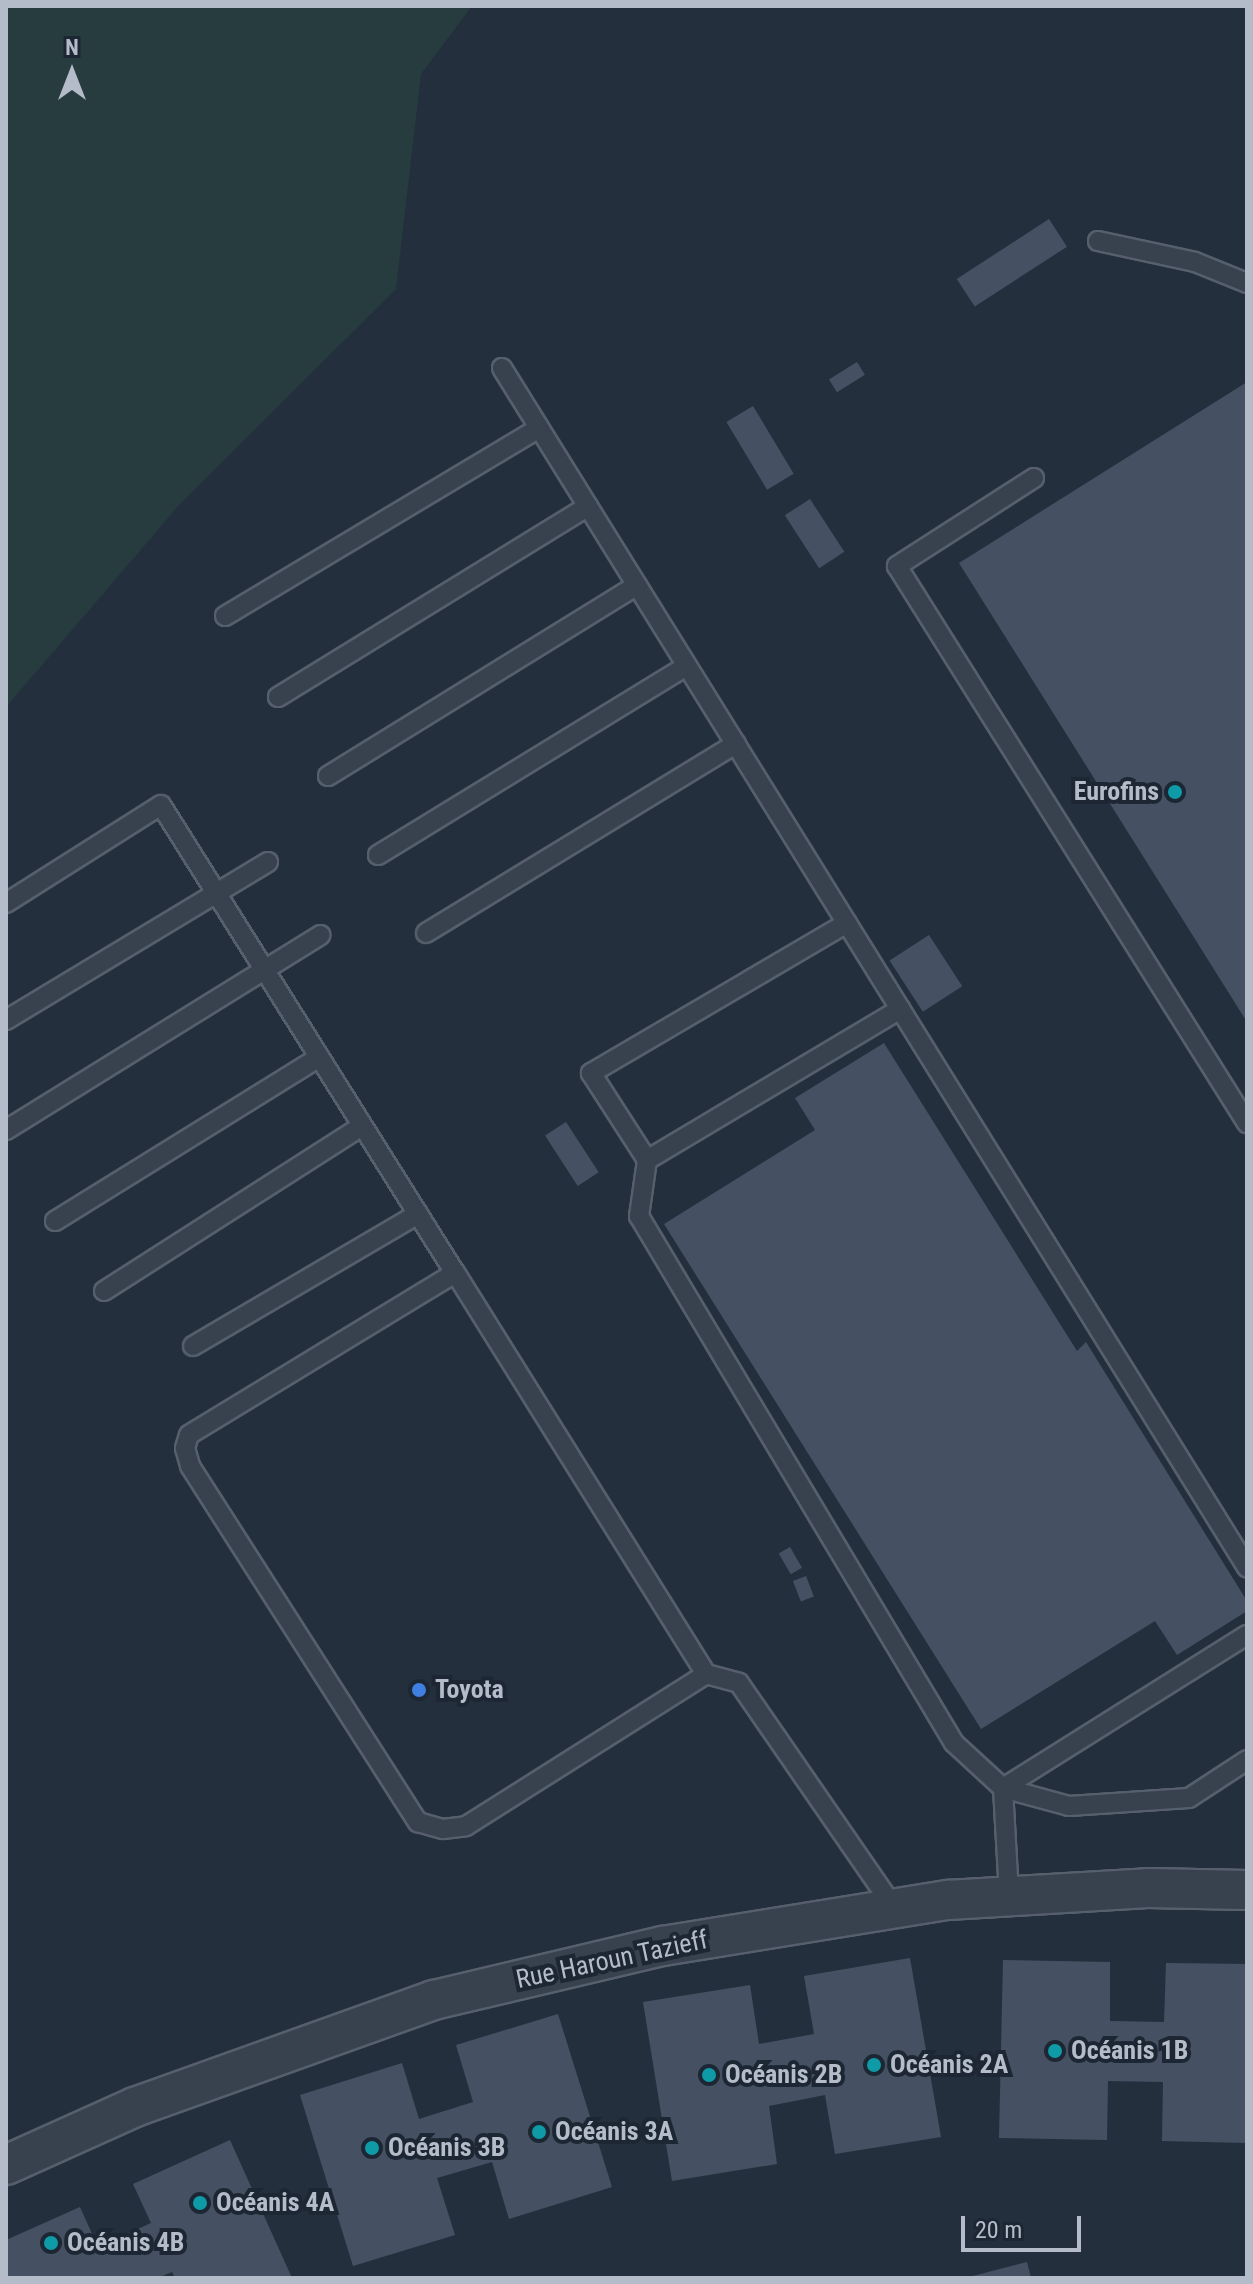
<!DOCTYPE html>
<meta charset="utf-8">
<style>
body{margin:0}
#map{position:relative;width:1253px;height:2284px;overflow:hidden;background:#242f3e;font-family:"Roboto Condensed",sans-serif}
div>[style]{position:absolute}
.green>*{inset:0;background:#263c3f}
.building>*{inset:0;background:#455162;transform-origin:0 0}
.roads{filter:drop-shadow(2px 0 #565f6c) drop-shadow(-2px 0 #565f6c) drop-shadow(0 2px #565f6c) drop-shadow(0 -2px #565f6c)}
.lane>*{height:18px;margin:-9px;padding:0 9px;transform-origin:9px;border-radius:9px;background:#38414e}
.street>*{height:38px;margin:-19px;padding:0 19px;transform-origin:19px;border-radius:19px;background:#38414e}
.dots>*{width:22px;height:22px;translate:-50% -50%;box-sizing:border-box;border:4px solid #1d2633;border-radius:50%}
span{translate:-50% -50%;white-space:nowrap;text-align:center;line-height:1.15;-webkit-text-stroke:8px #1d2633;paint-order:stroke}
.poi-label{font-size:26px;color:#b4bcc9;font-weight:700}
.right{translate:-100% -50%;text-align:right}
.left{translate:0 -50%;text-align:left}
.street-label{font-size:26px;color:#b4bcc9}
.frame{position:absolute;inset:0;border:8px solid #b4bcc9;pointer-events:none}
.north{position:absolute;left:32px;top:32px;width:80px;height:80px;-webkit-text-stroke:6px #1d2633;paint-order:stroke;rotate:0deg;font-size:22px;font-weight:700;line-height:32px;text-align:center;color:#b4bcc9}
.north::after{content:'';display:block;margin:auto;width:28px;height:36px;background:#b4bcc9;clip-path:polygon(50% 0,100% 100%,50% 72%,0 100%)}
.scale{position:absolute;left:961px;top:2216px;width:120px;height:36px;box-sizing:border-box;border:4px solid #b4bcc9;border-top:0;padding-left:10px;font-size:24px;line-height:28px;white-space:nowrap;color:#b4bcc9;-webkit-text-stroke:6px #1d2633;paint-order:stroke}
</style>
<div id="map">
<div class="green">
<div style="clip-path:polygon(6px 6px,472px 6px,421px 74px,396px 289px,180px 504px,6px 707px)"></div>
</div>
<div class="building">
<div style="left:1049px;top:219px;width:33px;height:110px;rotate:57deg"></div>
<div style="left:857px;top:362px;width:15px;height:33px;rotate:58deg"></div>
<div style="clip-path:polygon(1247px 382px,1247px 1022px,959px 563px)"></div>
<div style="left:753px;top:406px;width:79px;height:31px;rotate:59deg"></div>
<div style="left:810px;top:499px;width:63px;height:30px;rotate:57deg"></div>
<div style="left:929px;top:935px;width:61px;height:47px;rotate:57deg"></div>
<div style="clip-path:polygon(884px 1043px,1077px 1351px,1086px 1342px,1247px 1601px,1247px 1611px,1177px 1655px,1155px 1621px,981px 1729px,664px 1224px,815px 1130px,795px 1098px)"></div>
<div style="left:566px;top:1122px;width:60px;height:25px;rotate:57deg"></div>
<div style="left:790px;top:1547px;width:24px;height:13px;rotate:60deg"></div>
<div style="left:806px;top:1576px;width:22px;height:14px;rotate:69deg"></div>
<div style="clip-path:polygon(910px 1958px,941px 2137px,835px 2154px,825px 2095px,769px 2106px,777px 2164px,672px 2181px,643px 2002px,750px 1985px,759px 2044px,814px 2034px,804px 1976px)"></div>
<div style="clip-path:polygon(1003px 1960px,1110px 1962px,1110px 2021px,1164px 2022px,1166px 1963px,1247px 1964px,1247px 2143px,1162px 2141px,1163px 2082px,1108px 2081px,1107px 2140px,999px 2138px)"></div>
<div style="clip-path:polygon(558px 2014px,612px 2187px,509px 2219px,492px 2162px,437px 2178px,455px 2235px,353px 2266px,300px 2095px,402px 2063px,419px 2119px,473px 2102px,456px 2045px)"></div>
<div style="clip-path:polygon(230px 2140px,292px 2278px,175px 2278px,172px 2272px,158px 2278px,6px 2278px,6px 2240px,80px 2207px,98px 2247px,151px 2223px,133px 2184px)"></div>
<div style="clip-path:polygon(1027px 2262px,1031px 2278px,969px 2278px,969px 2277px)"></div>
</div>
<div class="roads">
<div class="lane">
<div style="left:1098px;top:241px;width:99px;rotate:12.2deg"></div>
<div style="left:1195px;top:262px;width:56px;rotate:22deg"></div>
<div style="left:502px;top:368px;width:1412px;rotate:58.15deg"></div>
<div style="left:1034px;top:478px;width:163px;rotate:147.3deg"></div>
<div style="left:897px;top:566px;width:658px;rotate:57.86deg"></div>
<div style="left:225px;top:616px;width:366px;rotate:-30.9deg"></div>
<div style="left:278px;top:697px;width:364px;rotate:-31.6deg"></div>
<div style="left:328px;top:776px;width:363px;rotate:-31.7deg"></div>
<div style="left:378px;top:855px;width:362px;rotate:-31.5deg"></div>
<div style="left:6px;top:903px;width:183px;rotate:-32.3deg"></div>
<div style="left:161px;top:805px;width:553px;rotate:57.86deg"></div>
<div style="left:847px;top:923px;width:297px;rotate:149.6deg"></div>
<div style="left:591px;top:1073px;width:103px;rotate:57.2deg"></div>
<div style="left:647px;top:1160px;width:295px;rotate:-30.8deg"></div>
<div style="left:426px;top:933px;width:363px;rotate:-31.4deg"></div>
<div style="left:6px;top:1020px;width:306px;rotate:-31.1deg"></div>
<div style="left:6px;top:1130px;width:370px;rotate:-31.8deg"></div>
<div style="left:647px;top:1160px;width:57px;rotate:98.1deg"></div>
<div style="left:639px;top:1216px;width:614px;rotate:59.13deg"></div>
<div style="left:954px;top:1743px;width:67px;rotate:42.6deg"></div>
<div style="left:1003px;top:1788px;width:68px;rotate:15.3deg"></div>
<div style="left:1069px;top:1806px;width:120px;rotate:-3.8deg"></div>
<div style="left:1189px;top:1798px;width:69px;rotate:-33.2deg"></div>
<div style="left:55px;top:1221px;width:311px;rotate:-31.8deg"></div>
<div style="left:104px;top:1291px;width:306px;rotate:-32.6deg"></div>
<div style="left:193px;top:1346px;width:261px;rotate:-30.4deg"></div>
<div style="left:706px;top:1674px;width:473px;rotate:-122deg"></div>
<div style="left:455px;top:1273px;width:311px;rotate:148.7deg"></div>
<div style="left:189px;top:1435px;width:14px;rotate:107deg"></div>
<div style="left:185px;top:1448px;width:19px;rotate:74deg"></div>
<div style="left:190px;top:1466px;width:423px;rotate:57.4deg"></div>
<div style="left:418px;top:1822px;width:26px;rotate:16deg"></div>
<div style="left:443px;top:1829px;width:23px;rotate:-7deg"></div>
<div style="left:466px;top:1826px;width:284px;rotate:-32.3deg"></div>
<div style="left:706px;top:1674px;width:34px;rotate:15deg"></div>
<div style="left:739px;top:1683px;width:273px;rotate:55.4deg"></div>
<div style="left:1003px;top:1788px;width:288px;rotate:-32.1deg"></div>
<div style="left:1003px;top:1788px;width:108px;rotate:86.8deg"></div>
</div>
<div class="street">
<div style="left:6px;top:2165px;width:141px;rotate:-24.2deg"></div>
<div style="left:135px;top:2107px;width:318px;rotate:-19.7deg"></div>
<div style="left:434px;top:2000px;width:235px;rotate:-13.3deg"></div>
<div style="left:663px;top:1946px;width:289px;rotate:-9.2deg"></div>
<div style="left:948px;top:1900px;width:200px;rotate:-3.4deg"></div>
<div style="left:1148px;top:1888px;width:99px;rotate:1.2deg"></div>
</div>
</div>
<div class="dots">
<div style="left:1175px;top:792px;background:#0f9aa8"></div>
<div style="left:419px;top:1690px;background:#3f7fe0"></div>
<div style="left:1055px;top:2051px;background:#0f9aa8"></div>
<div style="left:874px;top:2065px;background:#0f9aa8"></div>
<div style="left:709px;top:2075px;background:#0f9aa8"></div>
<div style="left:539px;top:2132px;background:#0f9aa8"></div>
<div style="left:372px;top:2148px;background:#0f9aa8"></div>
<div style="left:200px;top:2203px;background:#0f9aa8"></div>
<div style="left:51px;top:2243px;background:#0f9aa8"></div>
</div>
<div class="poi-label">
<span class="right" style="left:1159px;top:792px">Eurofins</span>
<span class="left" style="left:435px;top:1690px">Toyota</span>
<span class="left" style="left:1071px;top:2051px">Océanis 1B</span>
<span class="left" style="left:890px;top:2065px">Océanis 2A</span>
<span class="left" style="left:725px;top:2075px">Océanis 2B</span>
<span class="left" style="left:555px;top:2132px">Océanis 3A</span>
<span class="left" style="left:388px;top:2148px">Océanis 3B</span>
<span class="left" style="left:216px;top:2203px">Océanis 4A</span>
<span class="left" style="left:67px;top:2243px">Océanis 4B</span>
</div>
<div class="street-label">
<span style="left:612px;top:1960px;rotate:-12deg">Rue Haroun Tazieff</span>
</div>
<div class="frame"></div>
<div class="north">N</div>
<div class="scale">20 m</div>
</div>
